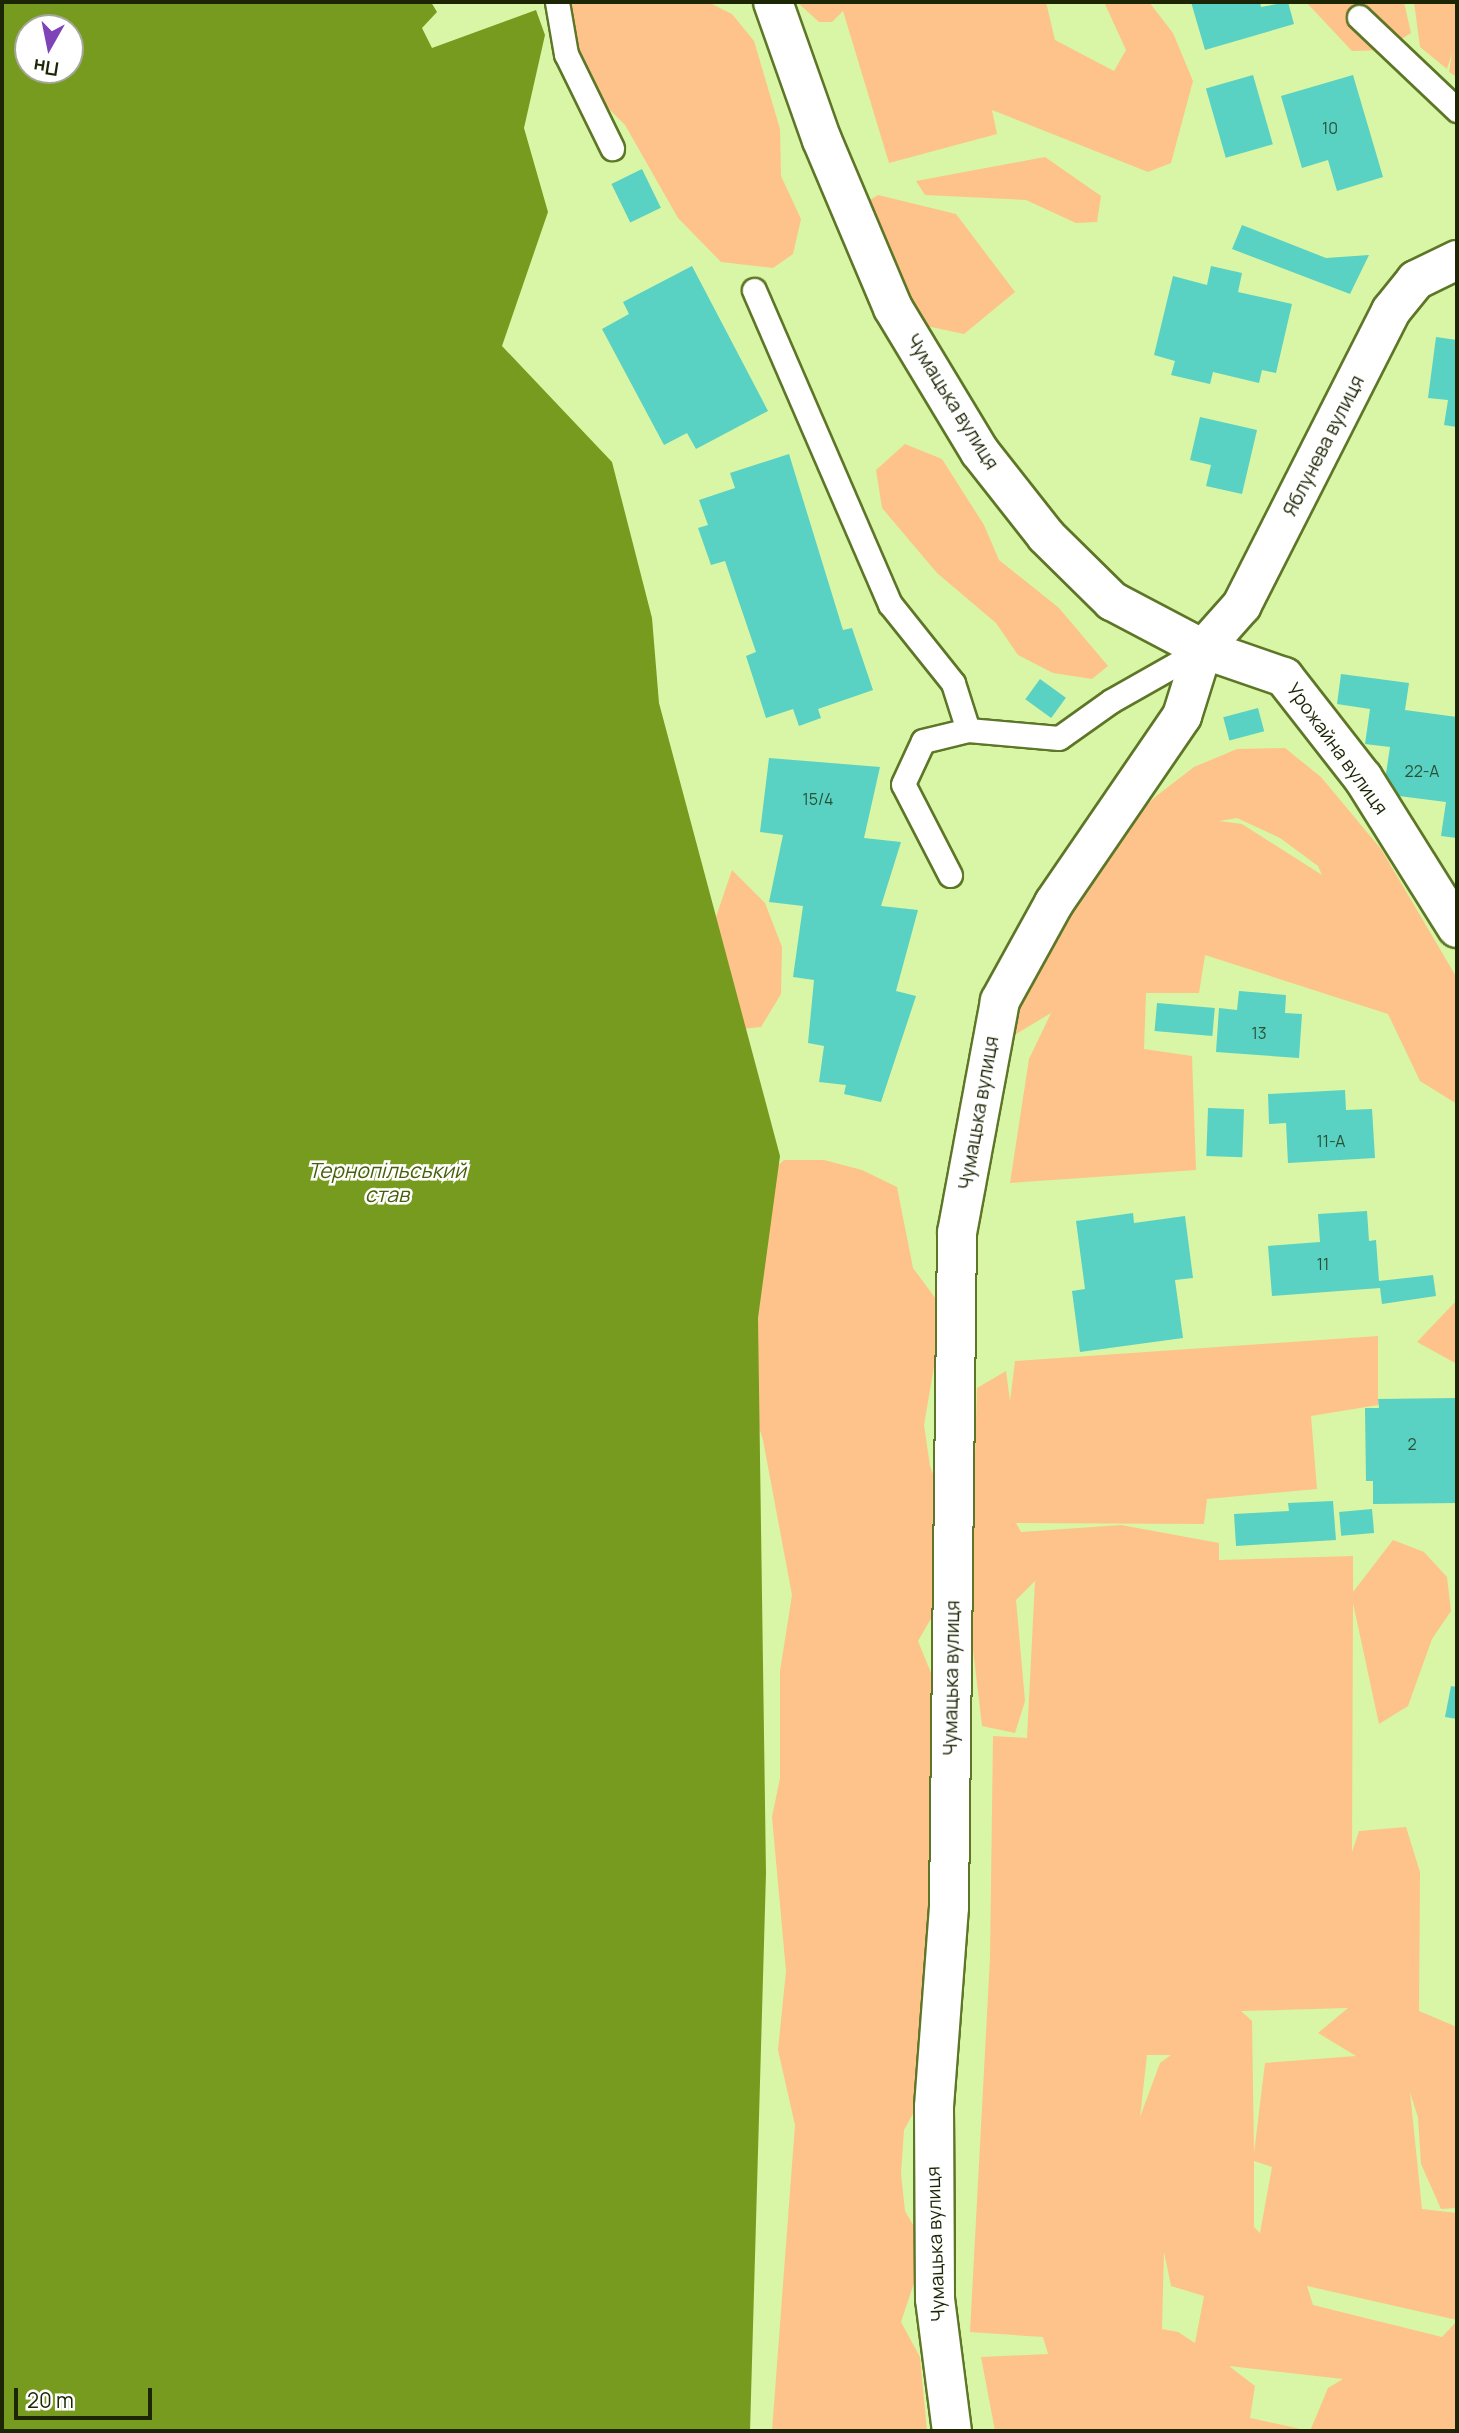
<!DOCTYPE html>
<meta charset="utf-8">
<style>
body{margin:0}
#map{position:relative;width:1459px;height:2433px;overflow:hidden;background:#d8f6a5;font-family:Manrope,sans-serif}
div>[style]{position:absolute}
.green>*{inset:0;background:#fec38a}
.water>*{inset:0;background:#779b1e}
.building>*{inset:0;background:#59d1c3;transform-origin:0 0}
.roads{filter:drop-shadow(2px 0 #5d7627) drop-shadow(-2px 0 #5d7627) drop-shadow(0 2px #5d7627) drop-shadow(0 -2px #5d7627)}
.lane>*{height:23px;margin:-11.5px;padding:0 11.5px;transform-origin:11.5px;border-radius:11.5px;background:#fff}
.street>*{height:38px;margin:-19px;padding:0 19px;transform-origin:19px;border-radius:19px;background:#fff}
span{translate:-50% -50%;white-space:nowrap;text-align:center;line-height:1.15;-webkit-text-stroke:5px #fff;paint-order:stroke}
.number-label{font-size:16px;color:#2b5134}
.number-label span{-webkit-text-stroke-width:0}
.street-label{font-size:19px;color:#1c2605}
.water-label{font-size:21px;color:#475f0a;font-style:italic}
.frame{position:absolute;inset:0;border:4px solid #1c2605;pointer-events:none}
.north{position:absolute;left:14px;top:14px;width:70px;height:70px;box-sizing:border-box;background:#fff;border:2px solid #a4a89b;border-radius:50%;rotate:189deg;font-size:19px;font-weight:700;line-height:28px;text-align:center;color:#1c2605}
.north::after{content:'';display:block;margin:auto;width:24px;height:32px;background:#7f42b7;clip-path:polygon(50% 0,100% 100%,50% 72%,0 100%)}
.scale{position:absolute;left:14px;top:2388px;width:138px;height:32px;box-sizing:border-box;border:4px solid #1c2605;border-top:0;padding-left:9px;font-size:21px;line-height:24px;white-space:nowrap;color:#1c2605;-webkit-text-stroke:5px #fff;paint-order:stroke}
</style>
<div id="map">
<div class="green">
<div style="clip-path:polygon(556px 2px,708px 2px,732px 14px,754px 41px,780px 129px,781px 176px,801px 219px,793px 254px,773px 268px,721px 262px,678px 218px,625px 125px,608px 108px)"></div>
<div style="clip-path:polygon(797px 2px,1046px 2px,1055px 40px,1114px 71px,1126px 50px,1104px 2px,1149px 2px,1173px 33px,1193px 81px,1171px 163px,1148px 172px,992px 110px,997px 134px,889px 163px,843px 11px,832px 22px,819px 22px)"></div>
<div style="clip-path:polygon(1306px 2px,1404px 2px,1411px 33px,1384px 50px,1352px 51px)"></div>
<div style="clip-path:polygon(1414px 2px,1457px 2px,1457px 77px,1449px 72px,1452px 53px,1447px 69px,1420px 47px)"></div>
<div style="clip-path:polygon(1045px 157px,1101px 196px,1097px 222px,1076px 223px,1026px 200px,925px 195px,916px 181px)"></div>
<div style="clip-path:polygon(878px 195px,956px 214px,1015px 292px,964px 334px,922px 325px,863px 204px)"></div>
<div style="clip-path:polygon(905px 444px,942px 459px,984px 525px,999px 560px,1059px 608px,1108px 666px,1092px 679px,1053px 673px,1018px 655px,996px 623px,937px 573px,882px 508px,876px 470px)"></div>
<div style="clip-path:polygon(evenodd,1285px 748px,1321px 777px,1381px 849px,1457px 978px,1457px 1104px,1420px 1081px,1388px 1014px,1205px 955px,1199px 993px,1146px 993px,1144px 1049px,1192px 1056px,1196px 1170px,1010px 1183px,1029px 1059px,1051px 1013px,1011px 1037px,1018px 991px,1088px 864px,1155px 797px,1194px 767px,1237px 749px,1285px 748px,1237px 818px,1280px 838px,1318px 866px,1322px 875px,1242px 824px,1219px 821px,1237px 818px)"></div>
<div style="clip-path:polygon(732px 870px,765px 903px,782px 947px,781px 994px,761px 1027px,711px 1032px,702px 958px)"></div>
<div style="clip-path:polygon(784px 1160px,824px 1160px,862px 1170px,897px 1187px,913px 1268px,936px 1299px,939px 1338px,924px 1425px,930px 1466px,958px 1540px,954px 1579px,918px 1641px,948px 1715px,943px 2059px,904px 2130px,901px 2174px,905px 2211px,926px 2247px,901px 2322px,920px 2357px,927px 2431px,772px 2431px,795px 2125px,778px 2050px,786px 1971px,772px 1817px,780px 1778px,780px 1671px,792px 1595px,763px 1440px,740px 1367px,755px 1186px)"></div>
<div style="clip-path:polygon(1457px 1300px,1457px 1364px,1417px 1342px)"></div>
<div style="clip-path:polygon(evenodd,1378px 1336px,1378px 1405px,1311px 1416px,1317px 1489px,1207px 1499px,1204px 1524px,1016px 1523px,1021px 1532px,1121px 1525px,1219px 1543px,1219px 1560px,1353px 1556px,1353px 1592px,1393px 1540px,1424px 1552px,1447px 1577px,1451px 1611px,1432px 1639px,1408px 1706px,1379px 1724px,1353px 1603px,1352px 1852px,1359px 1831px,1406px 1827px,1420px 1872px,1419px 2011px,1457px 2027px,1457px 2208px,1441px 2209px,1421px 2164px,1418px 2118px,1410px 2092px,1422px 2209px,1457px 2213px,1457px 2320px,1307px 2286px,1313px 2305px,1442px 2337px,1457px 2321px,1457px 2431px,995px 2431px,981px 2357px,1048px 2354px,1043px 2337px,970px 2332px,990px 1958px,993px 1736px,1027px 1738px,1035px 1581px,1016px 1600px,1025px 1701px,1015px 1733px,982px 1726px,970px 1624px,977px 1388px,1006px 1371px,1010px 1401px,1015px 1361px,1378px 1336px,1348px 2008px,1318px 2033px,1356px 2056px,1265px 2063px,1254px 2153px,1252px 2021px,1241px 2011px,1348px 2008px,1378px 1336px,1147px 2055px,1171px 2055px,1160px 2063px,1140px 2117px,1147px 2055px,1378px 1336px,1254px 2161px,1272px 2167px,1260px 2233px,1254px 2227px,1254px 2161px,1378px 1336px,1164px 2252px,1171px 2286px,1204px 2296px,1195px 2343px,1178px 2332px,1162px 2329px,1164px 2252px,1378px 1336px,1229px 2366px,1343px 2379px,1328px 2388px,1310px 2431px,1250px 2418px,1255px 2386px,1229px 2366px)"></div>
</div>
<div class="water">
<div style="clip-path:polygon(evenodd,2px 2px,431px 2px,437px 12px,422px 28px,432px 48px,536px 10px,545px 35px,524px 128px,548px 212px,502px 346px,612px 462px,652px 618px,659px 703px,780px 1156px,758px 1318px,766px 1873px,750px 2431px,2px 2431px,2px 2px,28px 28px,70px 28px,70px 70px,28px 70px,28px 28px)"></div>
</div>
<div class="building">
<div style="clip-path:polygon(1191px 2px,1260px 2px,1261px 7px,1288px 2px,1294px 24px,1205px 50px)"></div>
<div style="left:1253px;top:75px;width:72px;height:49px;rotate:74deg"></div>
<div style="clip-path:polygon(1353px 75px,1383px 177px,1337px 191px,1328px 160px,1302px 168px,1281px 96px)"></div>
<div style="left:642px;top:169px;width:43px;height:34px;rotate:64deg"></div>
<div style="clip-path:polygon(1242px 225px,1326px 258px,1369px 255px,1350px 294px,1232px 249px)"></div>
<div style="clip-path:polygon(692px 266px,768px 411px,696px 449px,687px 433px,664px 445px,602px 329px,629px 314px,623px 302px)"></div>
<div style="clip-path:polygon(1211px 266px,1242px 273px,1238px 292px,1292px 304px,1276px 373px,1262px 370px,1259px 383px,1213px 372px,1210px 384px,1171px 375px,1175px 361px,1154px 355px,1173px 276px,1207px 285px)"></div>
<div style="clip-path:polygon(1436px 337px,1457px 340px,1457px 427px,1444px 425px,1448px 400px,1428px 398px)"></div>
<div style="clip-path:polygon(1200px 417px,1257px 430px,1242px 494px,1206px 486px,1211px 465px,1190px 460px)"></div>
<div style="clip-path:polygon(789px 454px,843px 630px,852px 628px,873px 690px,818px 709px,821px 718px,799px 726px,793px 709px,766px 718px,746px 656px,756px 652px,725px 561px,711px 565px,698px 528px,708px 525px,699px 500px,735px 488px,730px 473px)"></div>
<div style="clip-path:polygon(1341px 674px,1409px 683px,1405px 710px,1457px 717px,1457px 838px,1441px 836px,1446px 802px,1383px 794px,1390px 747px,1365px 744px,1370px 709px,1337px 704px)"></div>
<div style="left:1040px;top:679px;width:32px;height:25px;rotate:36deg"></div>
<div style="left:1258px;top:708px;width:24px;height:36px;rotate:75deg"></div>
<div style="clip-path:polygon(769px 758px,880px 767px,864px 838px,901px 842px,881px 906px,918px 910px,896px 991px,916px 996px,881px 1102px,844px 1094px,846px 1085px,819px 1082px,824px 1046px,808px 1043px,814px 980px,793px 977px,803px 906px,769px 902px,783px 835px,760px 832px)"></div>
<div style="clip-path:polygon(1239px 991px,1286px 995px,1285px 1013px,1302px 1014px,1299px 1058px,1216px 1052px,1219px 1008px,1237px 1010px)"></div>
<div style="left:1157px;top:1003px;width:58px;height:28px;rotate:5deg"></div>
<div style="clip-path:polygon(1345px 1090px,1346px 1110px,1372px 1109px,1375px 1158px,1288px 1163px,1286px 1123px,1269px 1124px,1268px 1094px)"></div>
<div style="left:1208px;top:1108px;width:36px;height:48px;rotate:2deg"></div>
<div style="clip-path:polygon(1367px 1211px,1369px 1241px,1376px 1240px,1379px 1281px,1433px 1275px,1436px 1296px,1382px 1304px,1380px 1288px,1272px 1296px,1268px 1246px,1320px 1242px,1318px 1214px)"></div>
<div style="clip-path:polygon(1133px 1213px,1134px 1223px,1185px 1216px,1193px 1278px,1175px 1280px,1183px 1338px,1080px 1352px,1072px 1291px,1085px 1289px,1076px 1221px)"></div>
<div style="clip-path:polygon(1457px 1398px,1457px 1503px,1373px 1504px,1373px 1481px,1366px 1481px,1365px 1408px,1379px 1408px,1378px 1399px)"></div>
<div style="clip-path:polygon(1333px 1501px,1336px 1540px,1236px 1546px,1234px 1514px,1289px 1511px,1288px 1503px)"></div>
<div style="left:1372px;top:1509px;width:24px;height:33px;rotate:85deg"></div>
<div style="clip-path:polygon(1451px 1686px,1457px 1687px,1457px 1719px,1445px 1717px)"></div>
</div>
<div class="roads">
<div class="lane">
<div style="left:557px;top:2px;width:53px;rotate:80.2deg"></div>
<div style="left:566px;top:54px;width:105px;rotate:63.9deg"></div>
<div style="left:1359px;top:17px;width:135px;rotate:43.5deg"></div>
<div style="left:754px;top:290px;width:342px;rotate:66.6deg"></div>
<div style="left:890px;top:604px;width:101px;rotate:51.4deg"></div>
<div style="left:953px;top:683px;width:49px;rotate:72.3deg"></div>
<div style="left:968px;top:730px;width:91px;rotate:5deg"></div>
<div style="left:1059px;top:738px;width:64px;rotate:-35.4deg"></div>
<div style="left:1111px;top:701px;width:106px;rotate:-29.5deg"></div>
<div style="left:950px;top:875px;width:102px;rotate:-117.3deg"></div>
<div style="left:903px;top:784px;width:47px;rotate:-65.1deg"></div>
<div style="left:923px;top:741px;width:46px;rotate:-13.7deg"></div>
</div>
<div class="street">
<div style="left:773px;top:2px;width:146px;rotate:70.5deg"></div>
<div style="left:822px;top:140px;width:182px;rotate:67.1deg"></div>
<div style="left:893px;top:308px;width:168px;rotate:58.9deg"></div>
<div style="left:980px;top:452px;width:107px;rotate:51.8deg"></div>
<div style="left:1046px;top:536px;width:93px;rotate:44.6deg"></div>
<div style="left:1112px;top:601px;width:103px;rotate:27.8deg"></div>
<div style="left:1203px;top:649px;width:70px;rotate:107.4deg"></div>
<div style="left:1182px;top:716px;width:227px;rotate:124.4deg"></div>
<div style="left:1054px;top:903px;width:112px;rotate:118.9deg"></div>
<div style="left:1000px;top:1001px;width:235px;rotate:100.5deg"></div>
<div style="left:957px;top:1232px;width:675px;rotate:90.68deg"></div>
<div style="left:949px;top:1907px;width:201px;rotate:94.3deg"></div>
<div style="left:934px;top:2107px;width:192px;rotate:89.7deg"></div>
<div style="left:935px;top:2299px;width:133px;rotate:82.7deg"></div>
<div style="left:1457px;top:260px;width:46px;rotate:154deg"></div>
<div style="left:1416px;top:280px;width:40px;rotate:129deg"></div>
<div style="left:1391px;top:311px;width:330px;rotate:116.9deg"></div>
<div style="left:1242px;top:605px;width:59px;rotate:131.6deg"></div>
<div style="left:1203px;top:649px;width:86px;rotate:19.1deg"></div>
<div style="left:1284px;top:677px;width:128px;rotate:52deg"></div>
<div style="left:1363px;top:778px;width:177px;rotate:57.9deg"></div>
</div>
</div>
<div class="number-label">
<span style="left:1330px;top:128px">10</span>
<span style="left:1422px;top:771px">22-А</span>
<span style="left:818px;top:799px">15/4</span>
<span style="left:1259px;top:1033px">13</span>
<span style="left:1331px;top:1141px">11-А</span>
<span style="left:1323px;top:1264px">11</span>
<span style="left:1412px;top:1444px">2</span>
</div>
<div class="street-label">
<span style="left:952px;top:402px;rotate:58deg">Чумацька вулиця</span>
<span style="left:1324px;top:446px;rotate:-63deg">Яблунева вулиця</span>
<span style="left:1337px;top:749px;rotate:54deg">Урожайна вулиця</span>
<span style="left:979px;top:1113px;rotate:-80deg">Чумацька вулиця</span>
<span style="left:952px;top:1678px;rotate:-89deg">Чумацька вулиця</span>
<span style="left:936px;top:2244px;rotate:-92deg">Чумацька вулиця</span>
</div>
<div class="water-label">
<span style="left:387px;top:1182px">Тернопільський<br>став</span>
</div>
<div class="frame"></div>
<div class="north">Пн</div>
<div class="scale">20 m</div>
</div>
